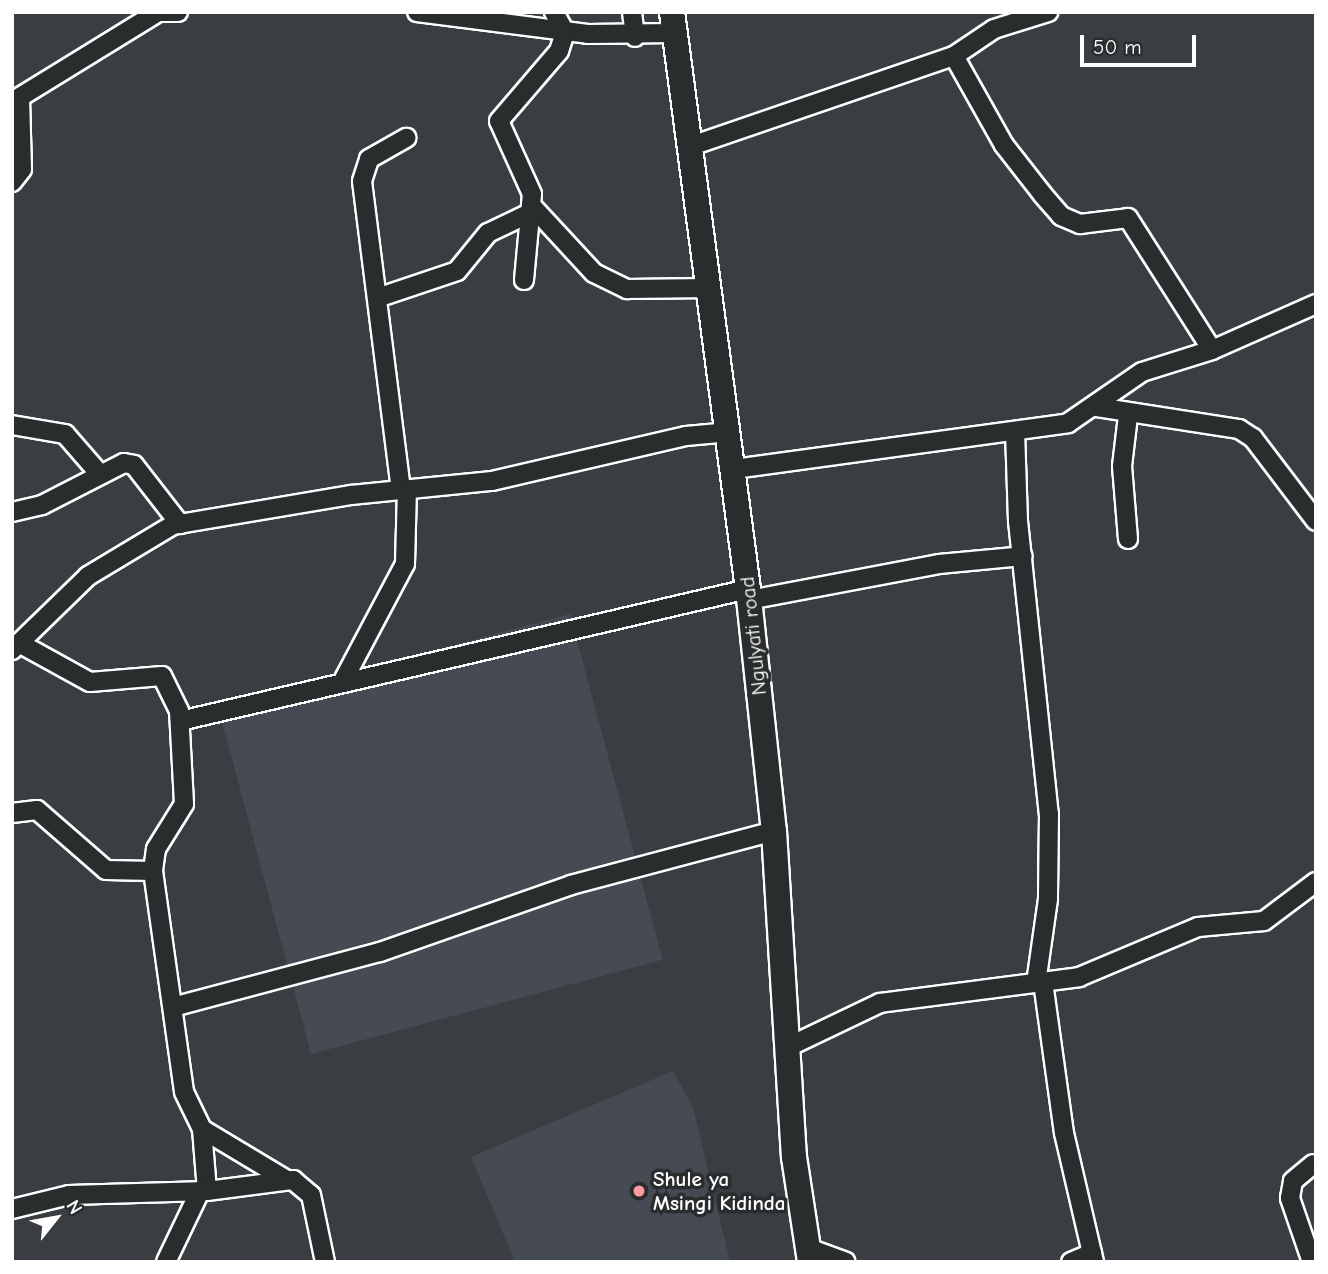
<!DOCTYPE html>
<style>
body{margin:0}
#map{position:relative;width:1328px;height:1274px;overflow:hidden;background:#3a3e43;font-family:"Comic Neue",sans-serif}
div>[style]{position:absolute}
.built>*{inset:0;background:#464a52;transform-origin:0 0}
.roads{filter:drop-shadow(2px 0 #fff) drop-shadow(-2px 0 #fff) drop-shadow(0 2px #fff) drop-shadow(0 -2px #fff)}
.street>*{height:18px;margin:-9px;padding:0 9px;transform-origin:9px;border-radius:9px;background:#2a2d2e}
.secondary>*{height:24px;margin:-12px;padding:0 12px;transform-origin:12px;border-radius:12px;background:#2a2d2e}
.dots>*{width:19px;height:19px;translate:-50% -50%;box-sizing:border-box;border:4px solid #2a2d2e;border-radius:50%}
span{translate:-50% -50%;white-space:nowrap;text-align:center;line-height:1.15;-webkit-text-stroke:7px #2a2d2e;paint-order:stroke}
.street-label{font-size:21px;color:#fff}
.poi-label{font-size:21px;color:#fff;font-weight:700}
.left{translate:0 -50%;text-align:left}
.frame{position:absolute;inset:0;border:14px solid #fff;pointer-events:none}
.north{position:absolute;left:21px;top:1183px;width:70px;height:70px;-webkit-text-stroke:5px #2a2d2e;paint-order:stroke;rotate:59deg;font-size:19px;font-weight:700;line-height:28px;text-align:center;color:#fff}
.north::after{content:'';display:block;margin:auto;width:24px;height:32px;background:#fff;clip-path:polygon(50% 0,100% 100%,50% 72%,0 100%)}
.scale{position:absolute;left:1080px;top:35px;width:116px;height:32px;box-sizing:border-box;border:4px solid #fff;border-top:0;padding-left:9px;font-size:21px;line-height:24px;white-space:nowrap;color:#fff;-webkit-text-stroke:5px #2a2d2e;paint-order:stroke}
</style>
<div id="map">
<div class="built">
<div style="left:570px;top:614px;width:358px;height:364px;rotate:75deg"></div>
<div style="clip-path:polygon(673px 1071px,693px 1107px,730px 1262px,515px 1262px,471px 1157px)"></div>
</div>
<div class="roads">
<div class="street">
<div style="left:151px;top:12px;width:27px"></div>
<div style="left:417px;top:12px;width:172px;rotate:7.3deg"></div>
<div style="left:588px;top:34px;width:87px;rotate:-0.7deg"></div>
<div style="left:632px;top:12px;width:25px;rotate:83deg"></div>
<div style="left:954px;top:56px;width:102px;rotate:60.7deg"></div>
<div style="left:1004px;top:145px;width:63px;rotate:52deg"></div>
<div style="left:1043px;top:195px;width:28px;rotate:49deg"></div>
<div style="left:1061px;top:216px;width:21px;rotate:23deg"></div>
<div style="left:1080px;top:224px;width:48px;rotate:-7.1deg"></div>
<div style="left:1128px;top:218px;width:156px;rotate:57.5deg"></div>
<div style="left:688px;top:147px;width:281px;rotate:-18.9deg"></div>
<div style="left:954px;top:56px;width:48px;rotate:-34deg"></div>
<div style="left:994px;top:29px;width:57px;rotate:-17.5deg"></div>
<div style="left:12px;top:182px;width:16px;rotate:-52deg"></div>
<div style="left:22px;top:169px;width:72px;rotate:-91.6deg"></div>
<div style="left:20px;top:97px;width:158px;rotate:-31.6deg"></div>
<div style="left:532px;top:206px;width:91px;rotate:47.2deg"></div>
<div style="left:594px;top:273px;width:37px;rotate:26deg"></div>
<div style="left:627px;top:289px;width:83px;rotate:-0.7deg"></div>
<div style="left:524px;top:280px;width:86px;rotate:-84.7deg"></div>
<div style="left:532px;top:194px;width:80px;rotate:-114.3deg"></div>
<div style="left:499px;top:121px;width:92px;rotate:-49.4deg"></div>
<div style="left:559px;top:51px;width:20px;rotate:-72deg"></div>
<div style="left:565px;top:32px;width:23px;rotate:-119deg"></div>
<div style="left:377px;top:298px;width:84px;rotate:-18.6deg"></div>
<div style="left:457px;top:271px;width:49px;rotate:-50.8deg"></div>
<div style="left:488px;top:233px;width:49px;rotate:-25.5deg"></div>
<div style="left:1097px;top:407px;width:144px;rotate:8.8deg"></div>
<div style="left:1239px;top:429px;width:17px;rotate:33deg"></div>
<div style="left:1253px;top:438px;width:104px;rotate:52.8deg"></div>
<div style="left:12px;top:425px;width:54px;rotate:9.6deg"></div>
<div style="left:65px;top:434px;width:50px;rotate:49deg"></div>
<div style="left:1015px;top:431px;width:90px;rotate:88.1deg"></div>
<div style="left:1018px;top:521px;width:295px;rotate:84deg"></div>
<div style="left:1049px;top:814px;width:85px;rotate:90.7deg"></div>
<div style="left:1048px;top:899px;width:85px;rotate:98.1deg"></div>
<div style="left:734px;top:469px;width:337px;rotate:-7.8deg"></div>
<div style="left:1068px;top:423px;width:90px;rotate:-34.6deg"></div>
<div style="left:1142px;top:372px;width:73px;rotate:-17.4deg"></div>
<div style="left:1212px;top:350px;width:114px;rotate:-23.9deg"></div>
<div style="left:401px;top:490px;width:311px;rotate:-97.2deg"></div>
<div style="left:362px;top:181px;width:23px;rotate:-72deg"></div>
<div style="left:369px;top:159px;width:43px;rotate:-29.6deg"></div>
<div style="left:12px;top:512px;width:31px;rotate:-13deg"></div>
<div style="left:42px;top:505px;width:92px;rotate:-27.1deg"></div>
<div style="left:124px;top:463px;width:10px;rotate:11deg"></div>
<div style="left:134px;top:465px;width:75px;rotate:52.1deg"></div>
<div style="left:1128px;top:539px;width:73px;rotate:-94.7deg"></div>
<div style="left:1122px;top:466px;width:50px;rotate:-83.2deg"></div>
<div style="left:749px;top:600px;width:193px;rotate:-10.7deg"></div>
<div style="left:939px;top:564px;width:84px;rotate:-5.4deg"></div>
<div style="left:19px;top:643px;width:81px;rotate:28.8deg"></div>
<div style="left:90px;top:682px;width:72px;rotate:-4.8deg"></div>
<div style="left:162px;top:676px;width:39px;rotate:64deg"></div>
<div style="left:179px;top:711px;width:93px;rotate:86.9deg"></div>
<div style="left:184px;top:804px;width:53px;rotate:121.9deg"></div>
<div style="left:156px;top:849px;width:22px;rotate:98deg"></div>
<div style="left:153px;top:871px;width:223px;rotate:82deg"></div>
<div style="left:184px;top:1092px;width:41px;rotate:64.1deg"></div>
<div style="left:202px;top:1129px;width:62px;rotate:85.4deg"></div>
<div style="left:12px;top:650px;width:106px;rotate:-44.2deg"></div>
<div style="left:88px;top:576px;width:99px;rotate:-31deg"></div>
<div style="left:173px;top:525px;width:181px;rotate:-9.6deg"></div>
<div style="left:351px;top:495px;width:142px;rotate:-5.7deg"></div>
<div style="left:492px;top:481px;width:199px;rotate:-13.1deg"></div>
<div style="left:686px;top:436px;width:44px;rotate:-5.2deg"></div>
<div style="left:344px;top:679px;width:130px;rotate:-62.1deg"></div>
<div style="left:405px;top:564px;width:75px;rotate:-88.5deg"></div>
<div style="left:180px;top:721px;width:583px;rotate:-13.08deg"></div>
<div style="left:12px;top:813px;width:25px;rotate:-7deg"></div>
<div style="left:37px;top:810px;width:91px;rotate:41deg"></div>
<div style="left:106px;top:870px;width:47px;rotate:1.2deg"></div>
<div style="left:1043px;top:982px;width:152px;rotate:82.1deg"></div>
<div style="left:1064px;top:1133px;width:132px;rotate:76.9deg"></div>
<div style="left:173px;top:1007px;width:214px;rotate:-14.9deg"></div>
<div style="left:380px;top:952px;width:202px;rotate:-19.3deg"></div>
<div style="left:571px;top:885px;width:210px;rotate:-14.9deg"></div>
<div style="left:788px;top:1047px;width:102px;rotate:-25.6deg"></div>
<div style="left:880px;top:1003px;width:201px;rotate:-7.4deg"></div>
<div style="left:1079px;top:977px;width:129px;rotate:-22.8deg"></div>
<div style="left:1198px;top:927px;width:66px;rotate:-5.2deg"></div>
<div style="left:1264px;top:921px;width:65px;rotate:-36.9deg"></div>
<div style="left:202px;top:1129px;width:99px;rotate:31deg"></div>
<div style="left:12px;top:1209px;width:59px;rotate:-13.8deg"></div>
<div style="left:69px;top:1195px;width:138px;rotate:-1.7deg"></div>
<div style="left:207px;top:1191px;width:87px;rotate:-7.3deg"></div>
<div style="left:293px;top:1180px;width:23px;rotate:40deg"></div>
<div style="left:311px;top:1195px;width:68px;rotate:78.2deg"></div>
<div style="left:808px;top:1248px;width:40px;rotate:20.2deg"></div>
<div style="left:166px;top:1262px;width:79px;rotate:-64.4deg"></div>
<div style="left:1071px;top:1262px;width:23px;rotate:-23deg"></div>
<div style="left:1312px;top:1262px;width:68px;rotate:-109deg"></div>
<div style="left:1290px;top:1198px;width:17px;rotate:-80deg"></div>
<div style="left:1293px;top:1181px;width:26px;rotate:-40deg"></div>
</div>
<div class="secondary">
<div style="left:672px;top:12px;width:582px;rotate:82.5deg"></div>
<div style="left:748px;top:589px;width:243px;rotate:83.9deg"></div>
<div style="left:774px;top:831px;width:327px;rotate:86.5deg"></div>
<div style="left:794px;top:1157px;width:106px;rotate:81.3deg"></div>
</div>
</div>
<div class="dots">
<div style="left:639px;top:1191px;background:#ff9aa2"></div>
</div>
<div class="street-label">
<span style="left:753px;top:636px;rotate:-96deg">Ngulyati road</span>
</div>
<div class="poi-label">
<span class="left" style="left:653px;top:1191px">Shule ya<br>Msingi Kidinda</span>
</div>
<div class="frame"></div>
<div class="north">N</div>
<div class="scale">50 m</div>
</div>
